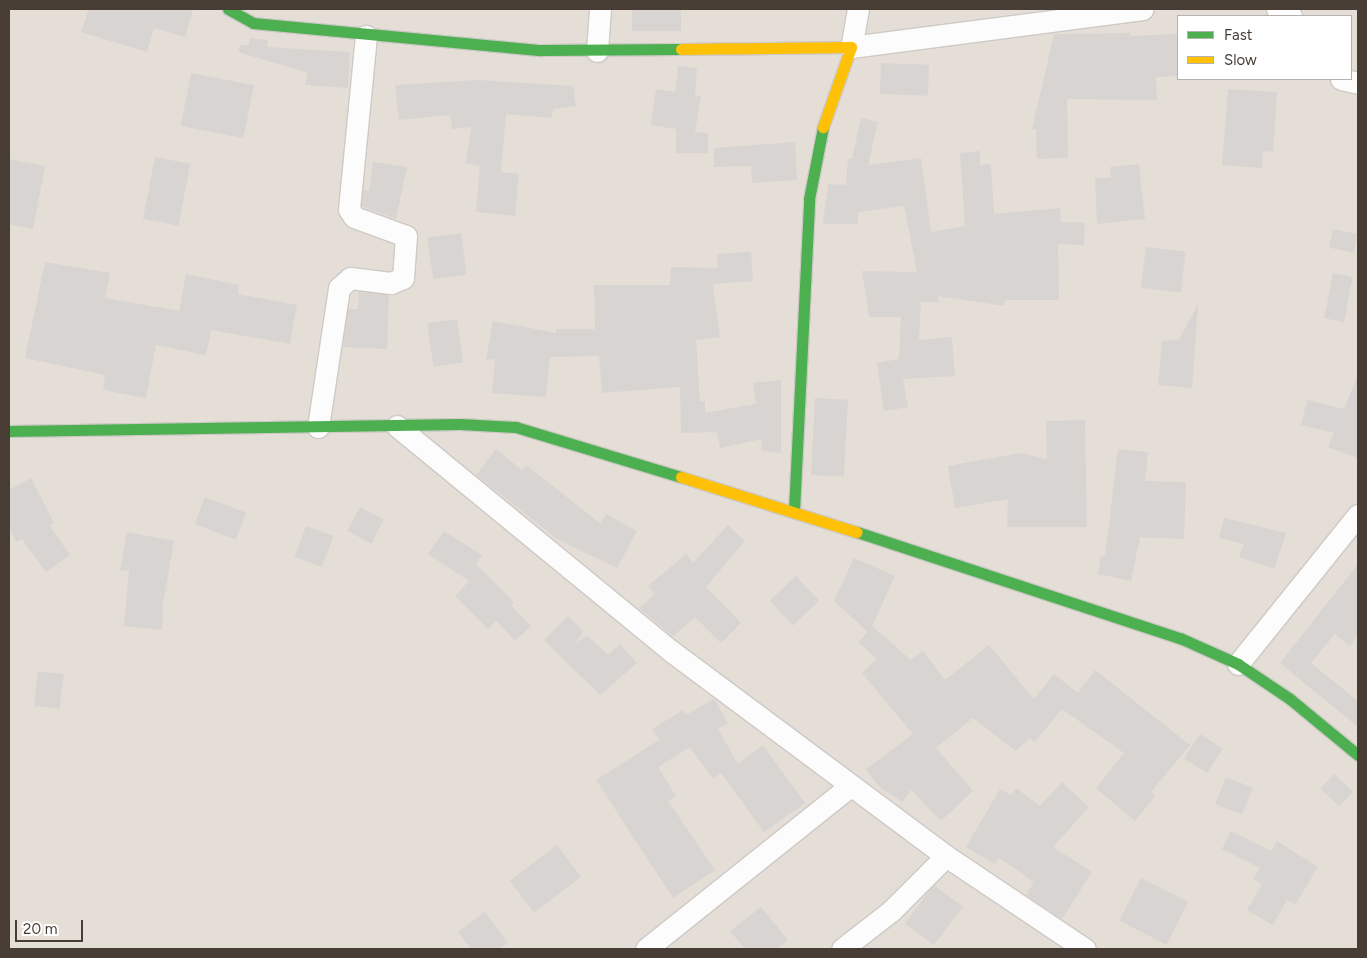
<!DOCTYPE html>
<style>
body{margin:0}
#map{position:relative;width:1367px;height:958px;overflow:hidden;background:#f0edea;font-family:Figtree,sans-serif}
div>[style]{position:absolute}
.residential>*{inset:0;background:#e5ded7}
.building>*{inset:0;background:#d8d4d1;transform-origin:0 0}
.roads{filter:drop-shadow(1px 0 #cdc9c5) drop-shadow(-1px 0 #cdc9c5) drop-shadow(0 1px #cdc9c5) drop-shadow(0 -1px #cdc9c5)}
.street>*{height:21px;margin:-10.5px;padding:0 10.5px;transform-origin:10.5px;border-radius:10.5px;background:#fdfcfc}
.fast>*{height:11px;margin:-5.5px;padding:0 5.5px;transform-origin:5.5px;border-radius:5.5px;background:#4caf50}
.slow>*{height:11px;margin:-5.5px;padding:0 5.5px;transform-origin:5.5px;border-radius:5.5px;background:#ffc107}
span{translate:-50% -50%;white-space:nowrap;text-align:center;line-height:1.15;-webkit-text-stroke:4px #fff;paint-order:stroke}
.frame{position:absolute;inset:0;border:10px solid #473d35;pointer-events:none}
.legend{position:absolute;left:1177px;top:15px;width:175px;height:65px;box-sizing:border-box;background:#fff;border:1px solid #b5b1ae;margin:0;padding:6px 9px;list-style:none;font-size:15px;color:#473d35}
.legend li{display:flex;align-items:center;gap:10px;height:25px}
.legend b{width:25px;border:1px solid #b5b1ae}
.scale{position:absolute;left:15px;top:920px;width:68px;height:22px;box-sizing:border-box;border:2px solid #473d35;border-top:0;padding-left:6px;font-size:15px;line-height:18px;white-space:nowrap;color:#473d35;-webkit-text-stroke:4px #fff;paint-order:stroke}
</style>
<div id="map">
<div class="residential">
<div style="clip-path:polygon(evenodd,9px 9px,1358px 9px,1358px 949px,9px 949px,9px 9px,1178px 16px,1351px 16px,1351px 79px,1178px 79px,1178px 16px)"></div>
</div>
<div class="building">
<div style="clip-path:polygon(89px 9px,193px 9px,185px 37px,154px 28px,147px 52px,81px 32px)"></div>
<div style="left:632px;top:9px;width:49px;height:22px"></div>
<div style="clip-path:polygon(1130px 33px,1130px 36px,1178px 34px,1178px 76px,1156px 77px,1157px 100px,1067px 99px,1068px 158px,1037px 159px,1036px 129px,1032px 129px,1054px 34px)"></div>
<div style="clip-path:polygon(250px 38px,268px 40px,267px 47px,350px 52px,348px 88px,305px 85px,308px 73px,238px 52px,240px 45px,249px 45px)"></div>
<div style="left:881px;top:63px;width:48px;height:31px;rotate:2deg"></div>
<div style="clip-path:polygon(678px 66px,697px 68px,695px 95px,701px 96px,695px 132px,708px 133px,708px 153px,676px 153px,676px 129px,651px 125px,656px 89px,675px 92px)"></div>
<div style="left:191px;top:73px;width:64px;height:54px;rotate:11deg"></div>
<div style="clip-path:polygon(478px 80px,573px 86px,576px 106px,553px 109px,552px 118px,506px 114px,501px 172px,519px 174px,515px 216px,476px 212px,480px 166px,465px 163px,472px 127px,452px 129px,450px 115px,399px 120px,395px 85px)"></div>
<div style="clip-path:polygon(1228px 89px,1277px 92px,1273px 152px,1263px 151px,1262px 168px,1222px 165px)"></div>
<div style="clip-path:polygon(861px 118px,878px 122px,868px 165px,921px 158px,931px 232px,965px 226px,960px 153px,980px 151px,980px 165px,991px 164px,994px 214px,1060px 208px,1061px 222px,1085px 223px,1084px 245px,1058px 244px,1059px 300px,1005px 300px,1004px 306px,938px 296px,939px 302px,921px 302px,919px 340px,952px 337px,955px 376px,903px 379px,908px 407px,884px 411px,877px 363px,899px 359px,901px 317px,869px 317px,862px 271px,917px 272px,904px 206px,858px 212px,858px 224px,823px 224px,828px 184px,846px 185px,848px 159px,852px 159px)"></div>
<div style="clip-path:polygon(795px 142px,797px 180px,752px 183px,751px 166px,714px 167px,714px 148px)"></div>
<div style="left:155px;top:157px;width:36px;height:63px;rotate:11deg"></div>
<div style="clip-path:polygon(9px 159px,45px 166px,33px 229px,9px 224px)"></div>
<div style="clip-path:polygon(373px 162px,407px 167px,396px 219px,362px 206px,363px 190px,369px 191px)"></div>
<div style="clip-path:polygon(1139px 164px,1145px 219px,1097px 224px,1095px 178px,1111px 178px,1110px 167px)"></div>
<div style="left:1333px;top:229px;width:25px;height:19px;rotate:11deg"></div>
<div style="left:461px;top:233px;width:42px;height:34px;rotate:82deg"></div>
<div style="left:1146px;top:247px;width:40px;height:41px;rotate:7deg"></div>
<div style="clip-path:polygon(751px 252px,753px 281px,713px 284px,720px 337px,696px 340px,700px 402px,705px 401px,705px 413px,756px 404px,753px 383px,781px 380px,781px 453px,761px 450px,762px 439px,720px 448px,717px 432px,681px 433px,680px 387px,602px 393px,599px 356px,550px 357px,546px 397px,492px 393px,495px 359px,486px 360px,493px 321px,556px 333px,556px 329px,595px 329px,594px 285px,670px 285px,671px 267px,718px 268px,717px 254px)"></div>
<div style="clip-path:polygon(45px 262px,110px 273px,105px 298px,179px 311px,186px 274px,239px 285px,238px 294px,297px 305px,290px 344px,211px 330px,206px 355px,156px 345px,146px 398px,103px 390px,105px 375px,25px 358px)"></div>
<div style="left:1333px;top:273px;width:20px;height:46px;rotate:11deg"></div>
<div style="clip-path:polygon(359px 292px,389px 295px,387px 349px,343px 347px,348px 309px,358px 309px)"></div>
<div style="clip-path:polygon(1198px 304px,1192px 388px,1158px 385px,1162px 341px,1179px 340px)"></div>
<div style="left:457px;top:319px;width:44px;height:30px;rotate:82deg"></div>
<div style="clip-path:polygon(1358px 374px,1358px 458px,1328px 447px,1334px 433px,1301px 425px,1307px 400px,1344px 409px)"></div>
<div style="left:815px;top:398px;width:33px;height:77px;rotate:3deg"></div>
<div style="clip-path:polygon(1085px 420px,1087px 527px,1007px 527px,1008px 499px,955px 508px,948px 466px,1020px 453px,1047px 459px,1046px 421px)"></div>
<div style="clip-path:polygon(496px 449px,522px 470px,526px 465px,601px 524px,606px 514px,637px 531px,617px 568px,557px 539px,476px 475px)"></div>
<div style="clip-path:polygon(1118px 449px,1148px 452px,1145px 481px,1186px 482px,1184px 539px,1140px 537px,1131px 581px,1098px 574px,1101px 555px,1105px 556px)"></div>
<div style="clip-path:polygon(31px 478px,54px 523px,49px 525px,70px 555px,46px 572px,22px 539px,16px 542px,9px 527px,9px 490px)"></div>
<div style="left:205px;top:497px;width:44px;height:29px;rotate:21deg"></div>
<div style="left:360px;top:507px;width:27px;height:27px;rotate:28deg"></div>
<div style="clip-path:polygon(1224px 518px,1286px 533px,1274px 569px,1239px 557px,1244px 544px,1219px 538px)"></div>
<div style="clip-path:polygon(728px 525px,745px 541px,706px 587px,741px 623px,721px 643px,695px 617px,673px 636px,639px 608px,655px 594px,648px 586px,686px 554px,693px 563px)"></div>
<div style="left:306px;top:526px;width:29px;height:33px;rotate:20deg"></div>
<div style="clip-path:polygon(444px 531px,482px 555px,476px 564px,514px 602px,511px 605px,531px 626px,515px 641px,496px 620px,488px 629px,455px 596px,469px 581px,428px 554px)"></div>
<div style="clip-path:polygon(127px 532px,174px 541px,163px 604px,162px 630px,124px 626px,129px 571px,120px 570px)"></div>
<div style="clip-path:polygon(854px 558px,895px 576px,872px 626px,911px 660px,923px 651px,945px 680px,989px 645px,1034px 699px,1054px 674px,1078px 693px,1095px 670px,1190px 745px,1151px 792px,1155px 796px,1135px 821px,1096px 788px,1124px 753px,1062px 709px,1035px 742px,1030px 738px,1016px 751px,973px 718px,936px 748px,973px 791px,941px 821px,911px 790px,902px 802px,879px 787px,866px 769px,913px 734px,862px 673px,877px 659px,858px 642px,868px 632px,834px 601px)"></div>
<div style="clip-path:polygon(1358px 564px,1358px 634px,1350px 646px,1335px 634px,1311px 663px,1358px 701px,1358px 727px,1280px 663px)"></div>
<div style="left:796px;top:576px;width:34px;height:36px;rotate:47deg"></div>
<div style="clip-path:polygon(568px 616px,583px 631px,576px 644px,587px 635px,608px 655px,620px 644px,637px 663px,600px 695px,544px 640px)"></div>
<div style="left:38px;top:671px;width:26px;height:35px;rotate:7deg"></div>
<div style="clip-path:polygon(714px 699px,728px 723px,718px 729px,738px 764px,763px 745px,805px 803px,764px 832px,721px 773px,713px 779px,690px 747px,658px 767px,676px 796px,668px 801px,715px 870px,673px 898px,596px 780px,659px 740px,652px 729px,683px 710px,686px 715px)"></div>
<div style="left:1200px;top:734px;width:27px;height:29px;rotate:33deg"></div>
<div style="left:1334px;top:774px;width:26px;height:20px;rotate:43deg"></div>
<div style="left:1226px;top:777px;width:29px;height:29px;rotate:22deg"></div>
<div style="clip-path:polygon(1062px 782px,1089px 807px,1053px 847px,1092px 872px,1062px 919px,1026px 895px,1034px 882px,999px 858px,995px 864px,966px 847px,1000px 789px,1011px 795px,1016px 788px,1040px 806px)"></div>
<div style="clip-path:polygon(1231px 831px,1271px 851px,1277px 841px,1318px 867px,1295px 905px,1287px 900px,1273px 925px,1247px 910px,1262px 884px,1253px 879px,1260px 868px,1222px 849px)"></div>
<div style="left:557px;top:845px;width:40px;height:59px;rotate:53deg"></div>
<div style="left:1141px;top:878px;width:53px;height:48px;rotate:27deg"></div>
<div style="left:934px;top:885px;width:36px;height:48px;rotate:37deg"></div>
<div style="clip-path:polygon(761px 907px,788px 940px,777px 949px,745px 949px,730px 931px)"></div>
<div style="clip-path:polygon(485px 912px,508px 943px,499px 949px,471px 949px,458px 932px)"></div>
</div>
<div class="roads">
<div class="street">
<div style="left:858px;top:9px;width:39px;rotate:100deg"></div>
<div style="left:851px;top:47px;width:294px;rotate:-7.4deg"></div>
<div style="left:1277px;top:9px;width:16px;rotate:27deg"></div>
<div style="left:597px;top:51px;width:42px;rotate:-85.9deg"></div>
<div style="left:1341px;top:79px;width:17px;rotate:13deg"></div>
<div style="left:397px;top:426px;width:355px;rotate:39.4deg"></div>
<div style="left:671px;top:651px;width:343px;rotate:36.7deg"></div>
<div style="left:946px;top:856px;width:167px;rotate:33.8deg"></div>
<div style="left:318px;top:427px;width:141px;rotate:-81.4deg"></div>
<div style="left:339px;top:288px;width:15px;rotate:-42deg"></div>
<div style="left:350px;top:278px;width:41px;rotate:7deg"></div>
<div style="left:391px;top:283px;width:13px;rotate:-23deg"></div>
<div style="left:403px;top:278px;width:42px;rotate:-85.9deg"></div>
<div style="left:406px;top:236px;width:55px;rotate:-159.9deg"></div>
<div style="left:354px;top:217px;width:9px;rotate:-122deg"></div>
<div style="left:349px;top:209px;width:174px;rotate:-84.4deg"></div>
<div style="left:1238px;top:664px;width:191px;rotate:-51.2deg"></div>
<div style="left:646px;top:949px;width:260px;rotate:-38.6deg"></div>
<div style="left:842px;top:949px;width:62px;rotate:-37.8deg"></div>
<div style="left:891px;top:911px;width:78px;rotate:-45deg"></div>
</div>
<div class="fast">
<div style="left:228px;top:9px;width:29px;rotate:29deg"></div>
<div style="left:253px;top:23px;width:289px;rotate:5.4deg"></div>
<div style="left:541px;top:50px;width:140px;rotate:-0.4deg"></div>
<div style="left:9px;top:431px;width:451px;rotate:-0.9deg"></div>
<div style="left:460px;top:424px;width:56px;rotate:3.1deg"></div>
<div style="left:516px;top:427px;width:172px;rotate:16.9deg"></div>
<div style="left:794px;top:511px;width:312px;rotate:-87.2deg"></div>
<div style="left:809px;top:199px;width:73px;rotate:-79deg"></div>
<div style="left:857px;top:532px;width:340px;rotate:18.2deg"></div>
<div style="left:1180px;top:638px;width:64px;rotate:24.1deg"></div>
<div style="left:1238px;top:664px;width:63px;rotate:33.9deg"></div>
<div style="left:1290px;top:699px;width:88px;rotate:39.5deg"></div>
</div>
<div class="slow">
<div style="left:681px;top:49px;width:170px;rotate:-0.7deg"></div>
<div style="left:851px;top:47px;width:85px;rotate:109.3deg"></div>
<div style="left:681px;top:477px;width:184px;rotate:17.4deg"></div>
</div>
</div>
<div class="frame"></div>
<ul class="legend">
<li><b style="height:6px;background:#4caf50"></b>Fast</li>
<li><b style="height:6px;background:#ffc107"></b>Slow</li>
</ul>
<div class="scale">20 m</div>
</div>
